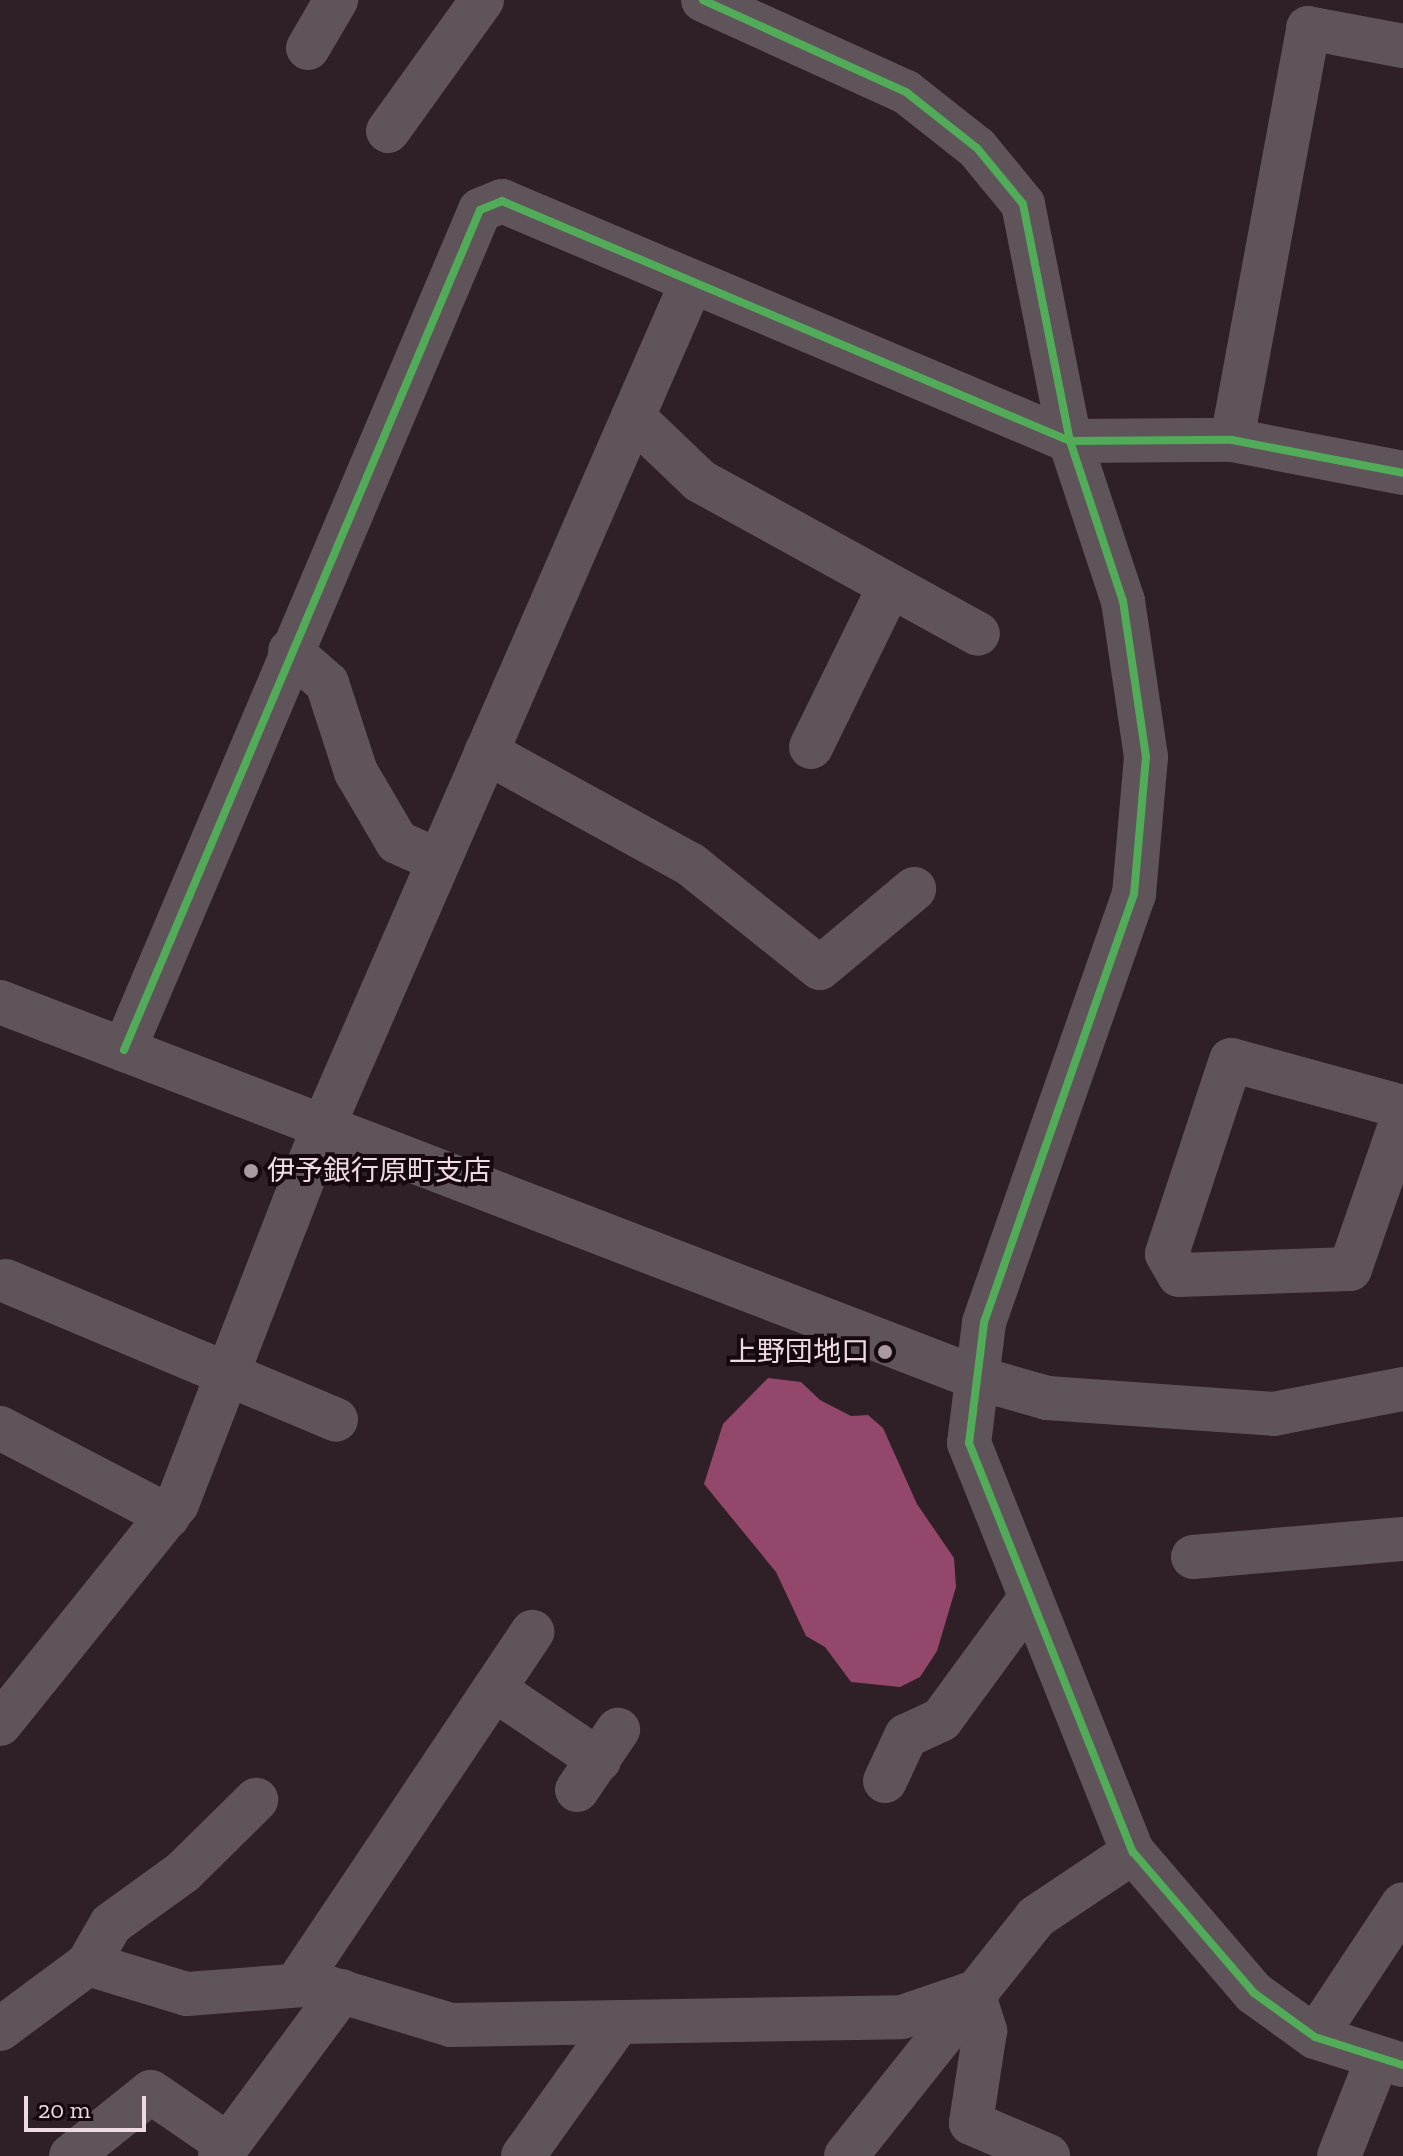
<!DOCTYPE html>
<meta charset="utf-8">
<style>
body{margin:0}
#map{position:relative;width:1403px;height:2156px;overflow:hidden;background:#2f1f27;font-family:"Zilla Slab","Noto Sans JP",serif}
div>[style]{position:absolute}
.water>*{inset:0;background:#92476b}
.minor>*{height:44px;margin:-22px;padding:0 22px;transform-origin:22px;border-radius:22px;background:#5f5459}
.tertiary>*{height:44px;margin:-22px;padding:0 22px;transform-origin:22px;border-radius:22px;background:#5f5459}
.cycleway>*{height:8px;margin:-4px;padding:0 4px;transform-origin:4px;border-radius:4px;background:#51ab58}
.dots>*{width:22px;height:22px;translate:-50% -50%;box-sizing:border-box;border:4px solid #15080e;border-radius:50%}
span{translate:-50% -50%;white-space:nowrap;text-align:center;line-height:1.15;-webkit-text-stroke:8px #15080e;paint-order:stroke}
.poi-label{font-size:28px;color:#eedae2}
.left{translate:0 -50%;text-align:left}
.right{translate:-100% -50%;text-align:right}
.scale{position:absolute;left:24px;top:2096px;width:122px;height:36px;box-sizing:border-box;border:4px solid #eedae2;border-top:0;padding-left:10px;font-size:24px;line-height:28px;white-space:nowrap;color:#eedae2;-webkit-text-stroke:6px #15080e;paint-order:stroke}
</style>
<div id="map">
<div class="water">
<div style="clip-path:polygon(768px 1378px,801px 1382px,820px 1400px,851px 1416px,868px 1415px,883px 1428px,917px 1504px,954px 1558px,956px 1587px,937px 1651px,920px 1677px,900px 1687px,851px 1682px,825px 1647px,806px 1636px,776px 1572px,704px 1484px,723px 1424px)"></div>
</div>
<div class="minor">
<div style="left:703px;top:0;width:223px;rotate:24.4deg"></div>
<div style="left:906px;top:92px;width:90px;rotate:38.3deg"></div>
<div style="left:977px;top:148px;width:72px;rotate:50.6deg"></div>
<div style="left:1023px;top:204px;width:242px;rotate:78.8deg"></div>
<div style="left:1070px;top:441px;width:169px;rotate:71.7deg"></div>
<div style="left:1123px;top:601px;width:158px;rotate:81.6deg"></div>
<div style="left:1146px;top:757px;width:138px;rotate:95deg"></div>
<div style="left:1134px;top:894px;width:454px;rotate:109.3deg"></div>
<div style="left:984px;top:1323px;width:121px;rotate:97.1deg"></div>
<div style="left:969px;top:1443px;width:441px;rotate:68.2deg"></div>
<div style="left:1133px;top:1852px;width:186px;rotate:49.4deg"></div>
<div style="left:1254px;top:1993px;width:75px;rotate:35.8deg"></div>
<div style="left:1315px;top:2037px;width:92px;rotate:17.7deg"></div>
<div style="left:308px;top:48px;width:56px;rotate:-59.7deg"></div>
<div style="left:388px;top:131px;width:161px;rotate:-54.3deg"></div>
<div style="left:633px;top:417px;width:93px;rotate:43.7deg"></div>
<div style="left:700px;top:481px;width:317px;rotate:28.8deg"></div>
<div style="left:1232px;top:440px;width:419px;rotate:-79.5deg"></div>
<div style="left:1308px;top:28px;width:97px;rotate:10.7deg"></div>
<div style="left:290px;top:651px;width:49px;rotate:40.9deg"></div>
<div style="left:327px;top:683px;width:94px;rotate:72deg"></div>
<div style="left:356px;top:772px;width:81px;rotate:59.6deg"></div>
<div style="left:397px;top:842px;width:46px;rotate:24.3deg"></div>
<div style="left:811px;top:747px;width:179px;rotate:-63.9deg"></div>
<div style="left:486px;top:752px;width:233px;rotate:28.8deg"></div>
<div style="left:690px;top:864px;width:166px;rotate:38.7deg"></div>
<div style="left:820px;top:968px;width:123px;rotate:-40deg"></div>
<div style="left:124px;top:1050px;width:912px;rotate:-67.03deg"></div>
<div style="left:480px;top:210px;width:24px;rotate:-22deg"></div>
<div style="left:502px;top:201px;width:617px;rotate:22.91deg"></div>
<div style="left:1070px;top:441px;width:162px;rotate:-0.4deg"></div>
<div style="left:1232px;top:440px;width:174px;rotate:10.9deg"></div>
<div style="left:1403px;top:1107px;width:178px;rotate:-164.7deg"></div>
<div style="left:1231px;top:1060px;width:204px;rotate:108.3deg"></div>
<div style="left:1167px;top:1254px;width:24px;rotate:60deg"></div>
<div style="left:1179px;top:1275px;width:171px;rotate:-2deg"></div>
<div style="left:1350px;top:1269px;width:161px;rotate:-70.8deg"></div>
<div style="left:6px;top:1281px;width:358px;rotate:22.8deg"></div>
<div style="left:0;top:1428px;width:190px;rotate:27.6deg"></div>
<div style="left:1193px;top:1557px;width:211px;rotate:-4.9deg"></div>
<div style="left:494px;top:1689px;width:127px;rotate:34.1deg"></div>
<div style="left:0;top:1724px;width:282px;rotate:-51.2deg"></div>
<div style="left:177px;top:1504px;width:404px;rotate:-68.8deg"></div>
<div style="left:323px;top:1127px;width:920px;rotate:-66.42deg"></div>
<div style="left:885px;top:1781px;width:50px;rotate:-65deg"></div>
<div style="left:906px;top:1736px;width:38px;rotate:-25deg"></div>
<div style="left:941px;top:1720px;width:152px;rotate:-53.8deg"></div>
<div style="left:577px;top:1790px;width:73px;rotate:-55.7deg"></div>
<div style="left:88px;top:1964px;width:46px;rotate:-60.1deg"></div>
<div style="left:111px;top:1924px;width:89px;rotate:-35.8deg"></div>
<div style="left:183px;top:1872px;width:103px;rotate:-44.6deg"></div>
<div style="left:296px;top:1985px;width:425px;rotate:-56.2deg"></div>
<div style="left:973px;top:1993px;width:40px;rotate:72deg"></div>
<div style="left:985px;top:2031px;width:93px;rotate:98.7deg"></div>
<div style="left:971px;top:2123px;width:84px;rotate:23.2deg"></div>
<div style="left:0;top:2029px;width:109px;rotate:-36.5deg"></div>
<div style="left:88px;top:1964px;width:103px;rotate:16.9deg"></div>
<div style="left:187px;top:1994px;width:129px;rotate:-4.4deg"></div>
<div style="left:316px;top:1984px;width:141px;rotate:16.9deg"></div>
<div style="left:451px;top:2025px;width:451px;rotate:-1deg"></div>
<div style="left:902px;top:2017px;width:75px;rotate:-18.7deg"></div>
<div style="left:1315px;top:2037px;width:159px;rotate:-56.5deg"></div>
<div style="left:71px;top:2156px;width:102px;rotate:-38.7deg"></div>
<div style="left:151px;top:2092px;width:93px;rotate:34.5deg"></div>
<div style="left:220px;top:2156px;width:205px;rotate:-53.5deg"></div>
<div style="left:523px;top:2156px;width:162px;rotate:-54.5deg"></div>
<div style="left:846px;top:2156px;width:305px;rotate:-51.5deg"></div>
<div style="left:1036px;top:1917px;width:117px;rotate:-33.8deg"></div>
<div style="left:1339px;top:2156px;width:103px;rotate:-68.4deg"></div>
</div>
<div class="tertiary">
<div style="left:0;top:1002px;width:1047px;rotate:21.05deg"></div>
<div style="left:977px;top:1378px;width:73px;rotate:15.9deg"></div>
<div style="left:1047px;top:1398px;width:228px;rotate:4deg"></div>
<div style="left:1274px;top:1414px;width:131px;rotate:-11deg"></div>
</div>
<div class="cycleway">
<div style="left:703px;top:0;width:223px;rotate:24.4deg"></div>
<div style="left:906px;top:92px;width:90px;rotate:38.3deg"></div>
<div style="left:977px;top:148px;width:72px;rotate:50.6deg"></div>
<div style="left:1023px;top:204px;width:242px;rotate:78.8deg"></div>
<div style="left:1070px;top:441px;width:169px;rotate:71.7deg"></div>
<div style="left:1123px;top:601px;width:158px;rotate:81.6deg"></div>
<div style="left:1146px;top:757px;width:138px;rotate:95deg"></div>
<div style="left:1134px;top:894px;width:454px;rotate:109.3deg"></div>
<div style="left:984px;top:1323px;width:121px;rotate:97.1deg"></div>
<div style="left:969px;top:1443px;width:441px;rotate:68.2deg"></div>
<div style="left:1133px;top:1852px;width:186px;rotate:49.4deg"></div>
<div style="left:1254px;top:1993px;width:75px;rotate:35.8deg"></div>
<div style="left:1315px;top:2037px;width:92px;rotate:17.7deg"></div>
<div style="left:124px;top:1050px;width:912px;rotate:-67.03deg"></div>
<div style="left:480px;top:210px;width:24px;rotate:-22deg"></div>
<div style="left:502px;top:201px;width:617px;rotate:22.91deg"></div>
<div style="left:1070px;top:441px;width:162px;rotate:-0.4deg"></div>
<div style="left:1232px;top:440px;width:174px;rotate:10.9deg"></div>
</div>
<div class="dots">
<div style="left:251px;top:1171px;background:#ab99a1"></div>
<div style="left:885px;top:1352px;background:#ab99a1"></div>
</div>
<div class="poi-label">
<span class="left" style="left:267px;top:1171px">伊予銀行原町支店</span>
<span class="right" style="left:869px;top:1352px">上野団地口</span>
</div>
<div class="scale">20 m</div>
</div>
